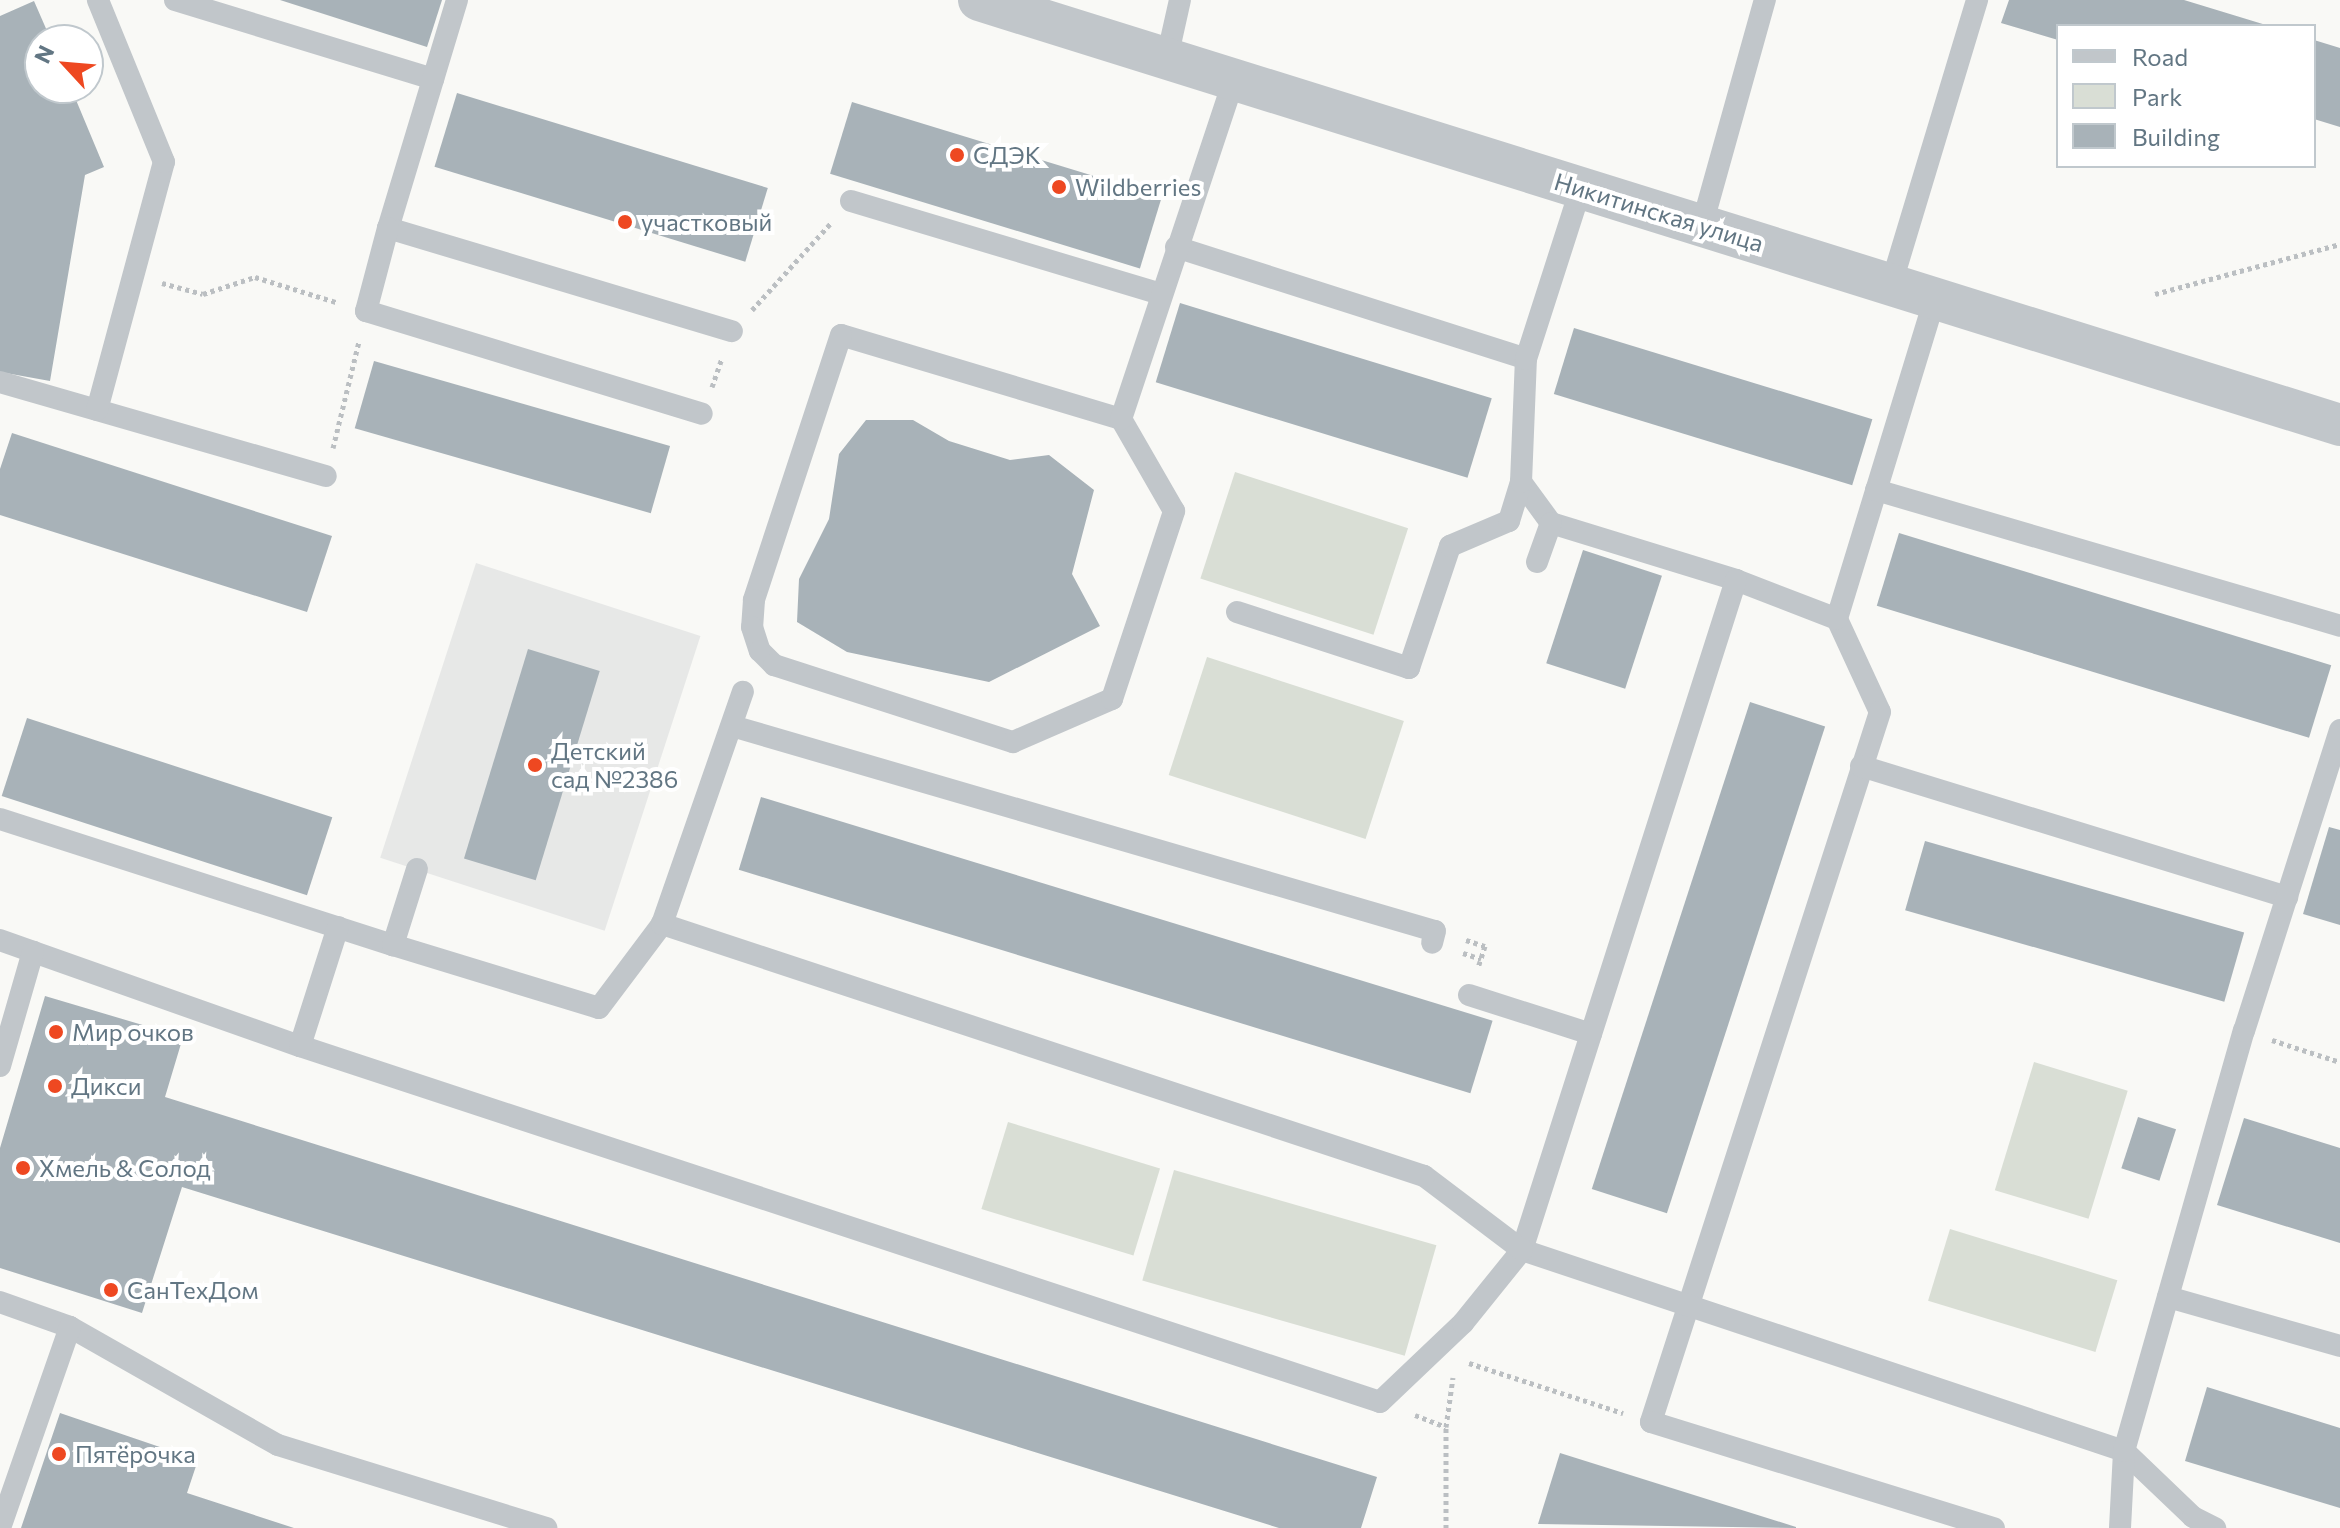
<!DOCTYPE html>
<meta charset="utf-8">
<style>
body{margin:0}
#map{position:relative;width:2340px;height:1528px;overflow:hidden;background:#f9f9f6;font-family:Commissioner,sans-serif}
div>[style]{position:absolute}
.built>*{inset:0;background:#e7e8e7;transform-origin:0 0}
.green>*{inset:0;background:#d9ded5;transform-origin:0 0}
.building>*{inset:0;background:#a8b2b8;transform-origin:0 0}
.path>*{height:5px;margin-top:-2.5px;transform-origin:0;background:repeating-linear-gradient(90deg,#bbbfc2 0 4px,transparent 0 8px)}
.lane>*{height:22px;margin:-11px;padding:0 11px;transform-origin:11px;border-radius:11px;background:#c1c6ca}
.street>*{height:42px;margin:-21px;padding:0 21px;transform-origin:21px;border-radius:21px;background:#c1c6ca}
.dots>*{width:22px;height:22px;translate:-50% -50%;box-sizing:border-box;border:4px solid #fff;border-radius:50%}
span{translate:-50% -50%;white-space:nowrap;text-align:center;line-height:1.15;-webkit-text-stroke:8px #fff;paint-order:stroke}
.poi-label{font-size:24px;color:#627683}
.left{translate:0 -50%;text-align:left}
.street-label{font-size:24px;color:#627683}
.legend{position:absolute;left:2056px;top:24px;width:260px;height:144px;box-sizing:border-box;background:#fff;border:2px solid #c0c8cd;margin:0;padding:10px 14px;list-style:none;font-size:24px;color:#627683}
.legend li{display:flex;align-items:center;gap:16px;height:40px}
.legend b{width:40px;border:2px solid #c0c8cd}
.north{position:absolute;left:24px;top:24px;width:80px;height:80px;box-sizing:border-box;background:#fff;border:2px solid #c0c8cd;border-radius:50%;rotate:296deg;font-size:22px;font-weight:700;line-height:32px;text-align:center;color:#627683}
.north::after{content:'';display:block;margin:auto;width:28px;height:36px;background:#ee4821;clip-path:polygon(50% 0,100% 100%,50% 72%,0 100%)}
</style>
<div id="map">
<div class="built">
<div style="left:476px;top:563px;width:236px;height:310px;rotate:18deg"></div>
</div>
<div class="green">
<div style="left:1235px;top:472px;width:182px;height:112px;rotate:18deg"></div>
<div style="left:1207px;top:657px;width:207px;height:124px;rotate:18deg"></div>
<div style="left:2034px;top:1062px;width:98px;height:134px;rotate:17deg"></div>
<div style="left:1008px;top:1122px;width:159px;height:91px;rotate:17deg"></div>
<div style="left:1174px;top:1170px;width:273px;height:115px;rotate:16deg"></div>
<div style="left:1950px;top:1229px;width:175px;height:75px;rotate:17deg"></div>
</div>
<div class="building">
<div style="clip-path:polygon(280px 0,442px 0,427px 47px)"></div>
<div style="clip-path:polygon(2009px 0,2184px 0,2266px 25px,2058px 26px,2058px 40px,2001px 23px)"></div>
<div style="clip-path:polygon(34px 1px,51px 40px,40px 40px,40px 88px,71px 88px,104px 167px,85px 175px,50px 381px,0 372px,0 16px)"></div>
<div style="clip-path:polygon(2314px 40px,2340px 48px,2340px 127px,2314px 119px)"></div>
<div style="left:457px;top:93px;width:325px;height:77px;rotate:17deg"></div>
<div style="left:852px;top:102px;width:324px;height:75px;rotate:17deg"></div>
<div style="left:1180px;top:303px;width:326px;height:83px;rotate:17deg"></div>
<div style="left:1574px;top:328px;width:312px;height:69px;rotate:17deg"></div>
<div style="left:374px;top:361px;width:308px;height:70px;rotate:16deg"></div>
<div style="clip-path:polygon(866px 420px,913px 420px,949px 441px,1010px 460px,1049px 455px,1094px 490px,1072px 574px,1100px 626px,989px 682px,847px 652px,797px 622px,799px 579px,829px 519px,839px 454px)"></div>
<div style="clip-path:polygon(12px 433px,332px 536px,307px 612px,0 515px,0 469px)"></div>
<div style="left:1899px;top:533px;width:452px;height:76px;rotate:17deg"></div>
<div style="left:1583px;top:550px;width:83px;height:119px;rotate:18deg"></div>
<div style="left:528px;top:649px;width:75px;height:219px;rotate:17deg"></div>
<div style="left:1750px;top:702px;width:79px;height:512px;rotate:18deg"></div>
<div style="left:27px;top:718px;width:321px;height:82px;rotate:18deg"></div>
<div style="left:761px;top:797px;width:765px;height:76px;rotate:17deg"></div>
<div style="clip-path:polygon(2329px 827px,2340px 830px,2340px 925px,2303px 914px)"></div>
<div style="left:1925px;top:841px;width:332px;height:72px;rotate:16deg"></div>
<div style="clip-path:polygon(45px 996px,183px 1037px,165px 1097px,1377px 1477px,1361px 1528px,1279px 1528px,182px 1187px,142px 1313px,0 1268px,0 1148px)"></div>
<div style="left:2138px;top:1117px;width:40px;height:54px;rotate:18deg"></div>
<div style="clip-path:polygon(2244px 1118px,2340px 1148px,2340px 1243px,2217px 1205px)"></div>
<div style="clip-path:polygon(2207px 1387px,2340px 1428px,2340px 1508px,2185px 1461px)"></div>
<div style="clip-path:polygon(60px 1413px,198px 1460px,187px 1493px,294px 1528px,21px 1528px)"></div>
<div style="clip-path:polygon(1560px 1453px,1796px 1527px,1796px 1528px,1538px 1524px)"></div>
</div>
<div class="path">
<div style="left:162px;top:283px;width:42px;rotate:15deg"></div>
<div style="left:203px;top:294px;width:55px;rotate:-18.1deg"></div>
<div style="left:255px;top:277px;width:85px;rotate:17.2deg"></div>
<div style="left:2155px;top:294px;width:192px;rotate:-15.1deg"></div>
<div style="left:752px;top:310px;width:118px;rotate:-47.8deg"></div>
<div style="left:712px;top:387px;width:31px;rotate:-71deg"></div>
<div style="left:333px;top:448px;width:110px;rotate:-76.3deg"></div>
<div style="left:1466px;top:940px;width:20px;rotate:18deg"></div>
<div style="left:1485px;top:946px;width:22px;rotate:108deg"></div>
<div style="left:1463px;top:953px;width:19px;rotate:18deg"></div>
<div style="left:2272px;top:1040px;width:71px;rotate:17.9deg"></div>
<div style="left:1469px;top:1363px;width:162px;rotate:18deg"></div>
<div style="left:1415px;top:1415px;width:33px;rotate:21deg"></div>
<div style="left:1446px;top:1528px;width:101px;rotate:-90deg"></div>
<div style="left:1446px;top:1427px;width:50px;rotate:-82deg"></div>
</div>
<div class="lane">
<div style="left:175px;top:0;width:270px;rotate:17deg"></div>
<div style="left:457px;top:0;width:238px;rotate:106.8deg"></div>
<div style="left:388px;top:228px;width:359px;rotate:16.7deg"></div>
<div style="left:1167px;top:58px;width:59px;rotate:-77.4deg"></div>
<div style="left:851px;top:201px;width:324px;rotate:16.7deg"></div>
<div style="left:1702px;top:225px;width:234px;rotate:-74.4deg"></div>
<div style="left:388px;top:228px;width:86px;rotate:104.8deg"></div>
<div style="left:366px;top:311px;width:351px;rotate:17deg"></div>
<div style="left:1176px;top:247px;width:367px;rotate:17.7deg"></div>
<div style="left:1891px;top:285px;width:298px;rotate:-73.2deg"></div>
<div style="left:1935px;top:298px;width:336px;rotate:107deg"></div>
<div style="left:1837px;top:619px;width:102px;rotate:65.2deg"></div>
<div style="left:1880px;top:712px;width:746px;rotate:107.88deg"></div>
<div style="left:1651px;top:1422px;width:359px;rotate:17.2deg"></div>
<div style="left:0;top:382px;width:339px;rotate:16.1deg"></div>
<div style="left:97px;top:410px;width:257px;rotate:-74.9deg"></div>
<div style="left:164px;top:162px;width:175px;rotate:-112.2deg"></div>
<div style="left:1121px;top:419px;width:292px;rotate:-163.3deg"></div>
<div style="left:841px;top:335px;width:279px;rotate:108.2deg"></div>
<div style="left:754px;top:600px;width:27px;rotate:94deg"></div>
<div style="left:752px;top:627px;width:25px;rotate:72deg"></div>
<div style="left:760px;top:651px;width:20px;rotate:45deg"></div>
<div style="left:774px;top:665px;width:251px;rotate:17.9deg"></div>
<div style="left:1013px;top:742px;width:108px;rotate:-23.5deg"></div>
<div style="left:1112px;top:699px;width:198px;rotate:-71.7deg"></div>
<div style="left:1174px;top:511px;width:106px;rotate:-119.9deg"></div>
<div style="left:1121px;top:419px;width:358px;rotate:-71.6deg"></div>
<div style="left:1521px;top:482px;width:51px;rotate:53.8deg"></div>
<div style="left:1551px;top:523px;width:194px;rotate:17.1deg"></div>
<div style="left:1736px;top:580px;width:108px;rotate:21.1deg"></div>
<div style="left:1876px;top:490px;width:484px;rotate:16.3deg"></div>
<div style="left:1537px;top:562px;width:41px;rotate:-70.3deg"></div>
<div style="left:1736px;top:580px;width:703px;rotate:107.71deg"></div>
<div style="left:1522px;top:1250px;width:635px;rotate:18.46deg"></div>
<div style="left:2124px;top:1451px;width:95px;rotate:43.7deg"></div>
<div style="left:2193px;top:1517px;width:25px;rotate:27deg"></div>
<div style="left:1237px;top:612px;width:181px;rotate:18deg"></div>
<div style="left:1409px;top:668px;width:129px;rotate:-71.4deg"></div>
<div style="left:1450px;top:546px;width:64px;rotate:-23deg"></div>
<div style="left:1509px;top:521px;width:41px;rotate:-72.9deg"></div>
<div style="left:1521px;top:482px;width:123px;rotate:-87.7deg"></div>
<div style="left:1526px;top:359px;width:180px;rotate:-72.2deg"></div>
<div style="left:732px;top:726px;width:732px;rotate:16.26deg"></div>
<div style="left:1435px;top:931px;width:12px;rotate:104deg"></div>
<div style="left:1861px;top:766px;width:446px;rotate:17.1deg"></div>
<div style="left:0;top:819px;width:413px;rotate:17.8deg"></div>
<div style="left:417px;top:869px;width:80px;rotate:107.5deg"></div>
<div style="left:393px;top:945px;width:215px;rotate:17deg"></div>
<div style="left:599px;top:1008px;width:105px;rotate:-53.1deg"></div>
<div style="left:0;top:940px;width:318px;rotate:19.5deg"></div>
<div style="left:300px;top:1046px;width:1137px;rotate:18.24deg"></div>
<div style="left:1380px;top:1402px;width:115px;rotate:-43.6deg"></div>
<div style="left:1463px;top:1323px;width:94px;rotate:-51.1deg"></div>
<div style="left:1522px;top:1250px;width:123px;rotate:-142.9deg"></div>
<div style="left:1424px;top:1176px;width:803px;rotate:-161.7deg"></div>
<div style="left:662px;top:924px;width:246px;rotate:-70.8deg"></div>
<div style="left:1469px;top:995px;width:128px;rotate:17.7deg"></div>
<div style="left:300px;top:1046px;width:125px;rotate:-72.3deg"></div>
<div style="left:0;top:1066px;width:119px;rotate:-73.9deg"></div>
<div style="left:2168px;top:1297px;width:179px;rotate:15.9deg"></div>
<div style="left:0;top:1302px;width:74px;rotate:19.7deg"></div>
<div style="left:70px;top:1327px;width:239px;rotate:29.6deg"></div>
<div style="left:278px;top:1445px;width:281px;rotate:17.2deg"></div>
<div style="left:0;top:1528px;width:213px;rotate:-70.8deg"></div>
<div style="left:2120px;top:1528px;width:77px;rotate:-87deg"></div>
<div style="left:2124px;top:1451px;width:437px;rotate:-74.1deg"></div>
<div style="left:2244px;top:1031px;width:316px;rotate:-72.3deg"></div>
</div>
<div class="street">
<div style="left:979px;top:0;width:1426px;rotate:17.34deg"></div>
</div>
<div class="dots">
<div style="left:957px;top:155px;background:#ee4821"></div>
<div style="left:1059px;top:187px;background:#ee4821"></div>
<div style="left:625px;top:222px;background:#ee4821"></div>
<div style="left:535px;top:765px;background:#ee4821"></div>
<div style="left:56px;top:1032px;background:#ee4821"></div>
<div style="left:55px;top:1086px;background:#ee4821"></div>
<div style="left:23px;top:1168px;background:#ee4821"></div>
<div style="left:111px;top:1290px;background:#ee4821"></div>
<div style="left:59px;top:1454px;background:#ee4821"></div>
</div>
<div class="poi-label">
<span class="left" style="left:973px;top:155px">СДЭК</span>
<span class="left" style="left:1075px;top:187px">Wildberries</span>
<span class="left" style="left:641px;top:222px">участковый</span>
<span class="left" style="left:551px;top:765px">Детский<br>сад №2386</span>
<span class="left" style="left:72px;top:1032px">Мир очков</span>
<span class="left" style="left:71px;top:1086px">Дикси</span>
<span class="left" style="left:39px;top:1168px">Хмель &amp; Солод</span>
<span class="left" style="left:127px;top:1290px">СанТехДом</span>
<span class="left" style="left:75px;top:1454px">Пятёрочка</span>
</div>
<div class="street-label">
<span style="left:1659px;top:212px;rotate:17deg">Никитинская улица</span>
</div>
<ul class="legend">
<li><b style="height:10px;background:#c1c6ca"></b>Road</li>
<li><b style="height:22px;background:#d9ded5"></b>Park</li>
<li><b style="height:22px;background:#a8b2b8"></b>Building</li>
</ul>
<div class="north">N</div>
</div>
